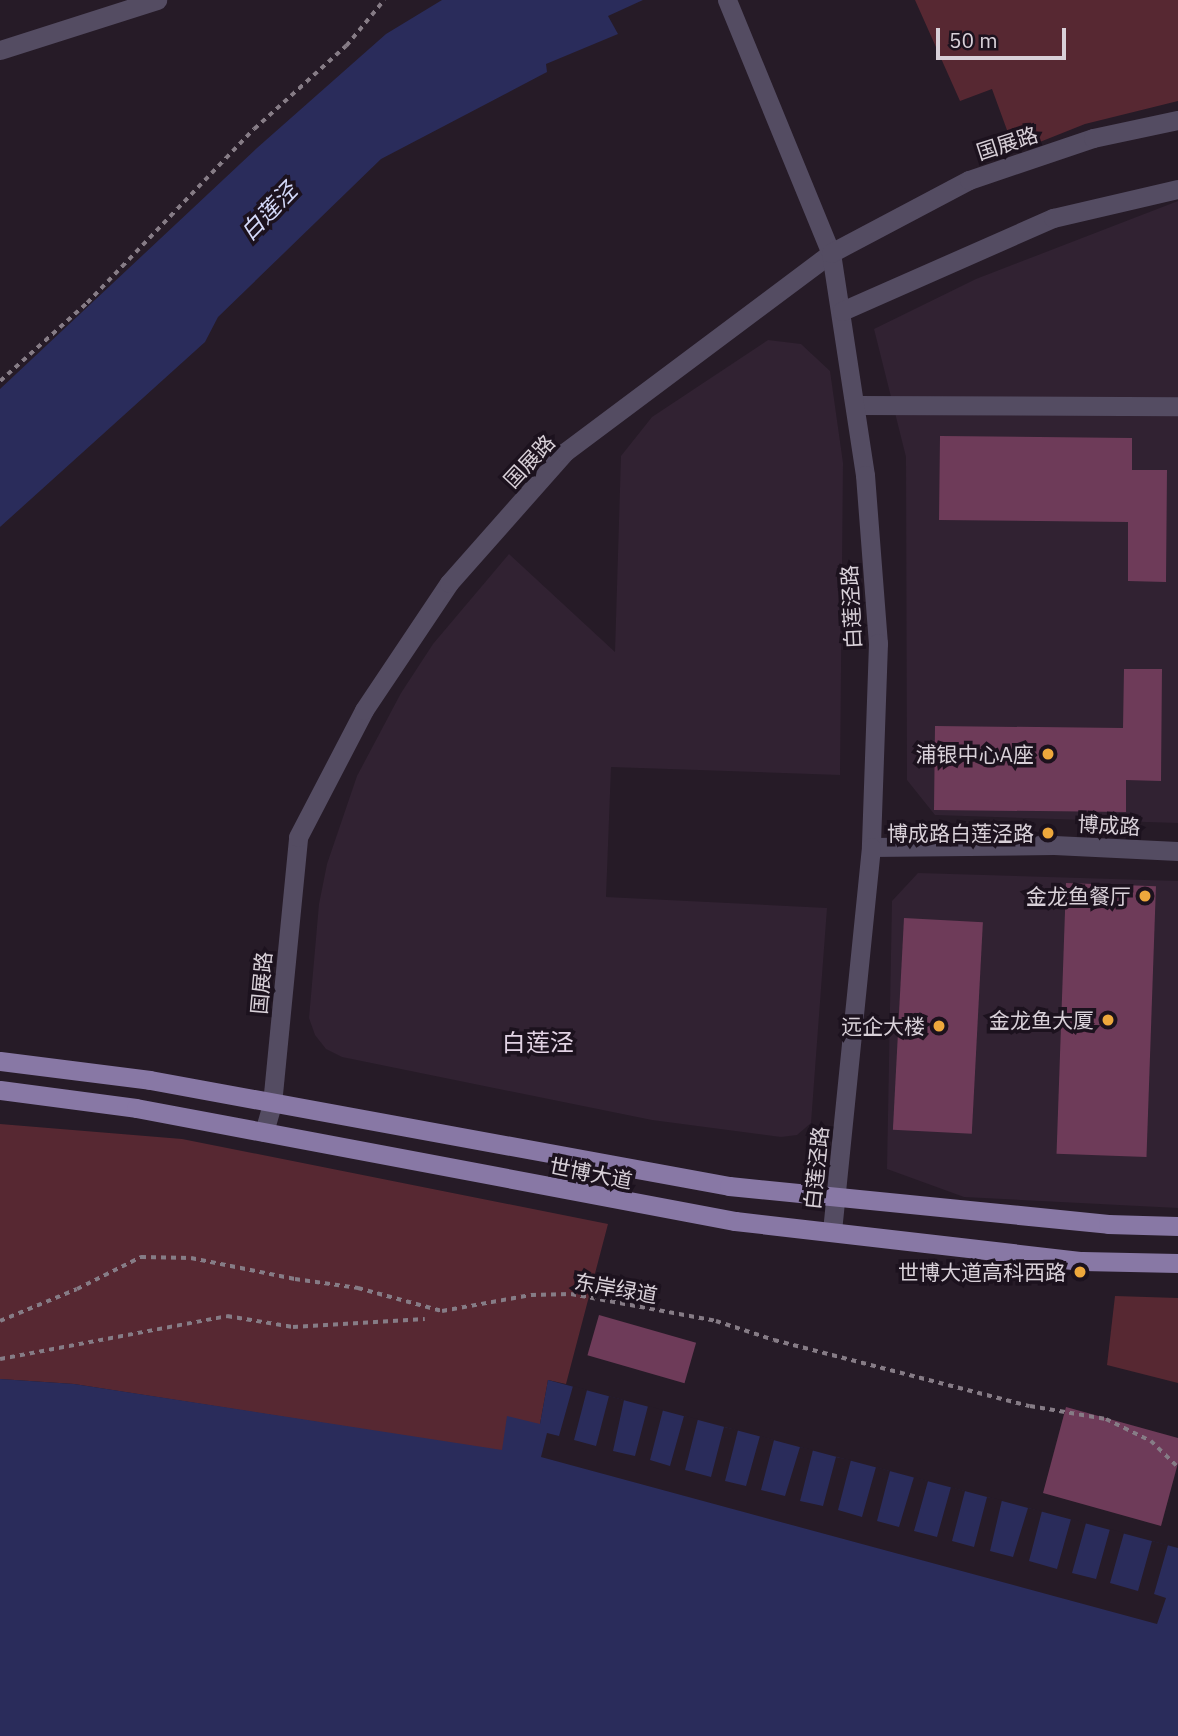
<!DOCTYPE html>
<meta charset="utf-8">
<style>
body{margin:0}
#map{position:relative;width:1178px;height:1736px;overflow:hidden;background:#261b27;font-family:"IBM Plex Sans","Noto Sans SC",sans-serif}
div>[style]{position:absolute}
.built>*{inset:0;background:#312232}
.green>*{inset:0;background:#572832}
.water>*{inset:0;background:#2a2c5b}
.pier>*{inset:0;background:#261b27}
.building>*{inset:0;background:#6e3b59;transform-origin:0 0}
.path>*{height:3.5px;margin-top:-1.75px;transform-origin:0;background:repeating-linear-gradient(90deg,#867c86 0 5px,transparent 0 10px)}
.minor>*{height:19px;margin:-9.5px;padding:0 9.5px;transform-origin:9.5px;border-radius:9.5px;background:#544c62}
.tertiary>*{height:19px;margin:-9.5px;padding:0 9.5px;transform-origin:9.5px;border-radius:9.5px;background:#544c62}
.primary>*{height:19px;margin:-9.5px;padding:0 9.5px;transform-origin:9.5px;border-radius:9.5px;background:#8878a5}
.dots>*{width:19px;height:19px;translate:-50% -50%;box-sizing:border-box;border:4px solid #1c121e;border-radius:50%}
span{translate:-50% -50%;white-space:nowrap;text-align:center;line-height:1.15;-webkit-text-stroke:7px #1c121e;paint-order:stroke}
.street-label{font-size:21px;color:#d8d0d8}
.poi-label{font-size:21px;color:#d8d0d8}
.right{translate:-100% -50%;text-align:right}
.water-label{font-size:23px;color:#d5dafa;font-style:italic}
.quarter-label{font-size:24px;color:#e2d3e4}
.scale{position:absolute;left:936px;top:28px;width:130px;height:32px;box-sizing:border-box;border:4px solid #d8d0d8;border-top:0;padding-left:9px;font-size:21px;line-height:24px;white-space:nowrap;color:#d8d0d8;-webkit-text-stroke:5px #1c121e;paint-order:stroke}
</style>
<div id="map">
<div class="built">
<div style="clip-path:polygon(1178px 201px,1178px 823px,935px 815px,907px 780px,906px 457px,874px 329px,976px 279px)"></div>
<div style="clip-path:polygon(768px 340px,801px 344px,830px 371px,843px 463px,840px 775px,611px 767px,606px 897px,827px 908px,811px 1123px,797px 1135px,781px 1137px,652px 1120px,342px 1057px,326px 1049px,315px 1035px,309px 1018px,319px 904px,327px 864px,357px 776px,401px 693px,433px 644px,509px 554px,615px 652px,621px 456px,652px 417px)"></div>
<div style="clip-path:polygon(918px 873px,1178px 881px,1178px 1208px,964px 1197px,887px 1169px,892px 901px)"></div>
</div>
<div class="green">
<div style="clip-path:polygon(915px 0,1178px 0,1178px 101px,1085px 124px,1015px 152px,992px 89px,960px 101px)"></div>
<div style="clip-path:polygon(0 1124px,182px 1139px,608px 1224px,566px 1384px,548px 1380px,540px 1424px,502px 1451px,74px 1384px,0 1379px)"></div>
<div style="clip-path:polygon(1115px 1296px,1178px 1298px,1178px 1383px,1107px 1365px)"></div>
</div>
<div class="water">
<div style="clip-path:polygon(442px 0,643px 0,608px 16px,618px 34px,546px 64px,547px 72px,381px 159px,218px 317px,205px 342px,0 527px,0 389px,257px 148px,386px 34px)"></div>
<div style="clip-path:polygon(0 1379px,74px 1384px,502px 1450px,507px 1416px,540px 1424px,548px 1380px,1178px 1548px,1178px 1736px,0 1736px)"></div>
</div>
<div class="pier">
<div style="clip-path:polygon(573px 1386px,587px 1390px,574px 1440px,596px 1446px,609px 1396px,624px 1400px,613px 1451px,635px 1456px,648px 1406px,663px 1410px,650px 1460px,670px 1466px,684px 1416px,698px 1419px,685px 1470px,711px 1477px,724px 1427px,738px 1430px,725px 1481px,746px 1486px,760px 1436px,774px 1440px,761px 1490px,785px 1496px,800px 1447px,813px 1450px,800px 1501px,823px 1506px,836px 1457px,851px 1460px,838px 1510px,862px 1517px,876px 1467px,890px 1471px,877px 1521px,899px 1527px,914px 1477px,928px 1481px,914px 1531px,937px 1537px,951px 1487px,965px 1491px,952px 1541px,974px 1547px,987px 1497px,1002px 1500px,990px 1551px,1013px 1557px,1028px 1508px,1042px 1511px,1029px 1561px,1057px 1569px,1071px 1519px,1086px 1523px,1072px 1573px,1096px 1579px,1110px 1529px,1124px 1533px,1110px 1583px,1138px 1591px,1152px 1541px,1168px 1545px,1154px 1594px,1166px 1598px,1157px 1624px,541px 1457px,547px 1433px,559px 1436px)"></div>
</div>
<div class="building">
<div style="clip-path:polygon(940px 436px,1132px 438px,1132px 470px,1167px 470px,1166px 582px,1128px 581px,1128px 522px,939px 520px)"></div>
<div style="clip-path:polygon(1124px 669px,1162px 669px,1161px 781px,1126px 780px,1126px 812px,934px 810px,935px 726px,1123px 728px)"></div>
<div style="left:1066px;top:883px;width:90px;height:271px;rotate:2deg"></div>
<div style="left:904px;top:918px;width:79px;height:212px;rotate:3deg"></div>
<div style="left:599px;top:1315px;width:101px;height:42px;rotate:16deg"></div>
<div style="clip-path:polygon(1066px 1407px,1178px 1438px,1178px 1463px,1161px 1526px,1043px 1493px)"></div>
</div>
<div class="path">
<div style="left:0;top:381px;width:117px;rotate:-41.9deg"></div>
<div style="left:87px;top:303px;width:241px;rotate:-46.2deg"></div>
<div style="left:254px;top:129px;width:124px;rotate:-42.1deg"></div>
<div style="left:346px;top:46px;width:60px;rotate:-50.4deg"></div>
<div style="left:0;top:1321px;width:83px;rotate:-22.6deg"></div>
<div style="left:77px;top:1289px;width:72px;rotate:-26.6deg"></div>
<div style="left:141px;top:1257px;width:50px;rotate:1.1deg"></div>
<div style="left:191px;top:1258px;width:106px;rotate:11.4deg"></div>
<div style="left:295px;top:1279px;width:64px;rotate:8.1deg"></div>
<div style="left:358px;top:1288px;width:87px;rotate:15.3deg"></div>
<div style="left:442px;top:1311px;width:90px;rotate:-10.2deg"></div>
<div style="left:531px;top:1295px;width:40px;rotate:-1.4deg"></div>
<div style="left:571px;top:1294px;width:147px;rotate:10.5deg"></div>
<div style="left:716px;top:1321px;width:61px;rotate:18.1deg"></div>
<div style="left:774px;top:1340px;width:264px;rotate:14.5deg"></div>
<div style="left:1030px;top:1406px;width:77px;rotate:9.7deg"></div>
<div style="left:1106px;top:1419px;width:50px;rotate:26.1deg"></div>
<div style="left:1151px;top:1441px;width:37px;rotate:44deg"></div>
<div style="left:0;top:1359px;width:231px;rotate:-10.7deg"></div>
<div style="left:227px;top:1316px;width:67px;rotate:9.5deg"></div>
<div style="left:293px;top:1327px;width:132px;rotate:-3.5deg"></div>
</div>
<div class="minor">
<div style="left:855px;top:405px;width:323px;rotate:0.2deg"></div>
<div style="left:871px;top:847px;width:183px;rotate:-0.6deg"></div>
<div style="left:1054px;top:845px;width:124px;rotate:2.8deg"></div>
<div style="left:264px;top:1132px;width:29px;rotate:-74deg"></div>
<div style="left:272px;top:1104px;width:268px;rotate:-84.4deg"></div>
<div style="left:298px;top:837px;width:143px;rotate:-62.5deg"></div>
<div style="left:364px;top:710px;width:153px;rotate:-56.2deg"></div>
<div style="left:449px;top:583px;width:175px;rotate:-48.5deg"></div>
<div style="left:565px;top:452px;width:332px;rotate:-36.8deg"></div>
</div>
<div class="tertiary">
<div style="left:727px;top:0;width:274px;rotate:67.7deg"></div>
<div style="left:831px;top:253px;width:225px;rotate:81.3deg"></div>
<div style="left:865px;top:475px;width:169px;rotate:85.6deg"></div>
<div style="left:878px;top:643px;width:204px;rotate:92deg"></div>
<div style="left:871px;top:847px;width:387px;rotate:95.8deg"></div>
<div style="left:0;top:50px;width:165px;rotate:-17.7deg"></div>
<div style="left:831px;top:253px;width:156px;rotate:-27.9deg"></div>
<div style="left:969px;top:180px;width:131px;rotate:-18.7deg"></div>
<div style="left:1093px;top:138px;width:87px;rotate:-12deg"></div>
<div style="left:842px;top:311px;width:231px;rotate:-23.8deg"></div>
<div style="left:1053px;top:218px;width:128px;rotate:-13.1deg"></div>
</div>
<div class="primary">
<div style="left:0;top:1061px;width:151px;rotate:7.2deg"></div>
<div style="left:150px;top:1080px;width:589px;rotate:10.37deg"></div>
<div style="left:729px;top:1186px;width:381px;rotate:5.7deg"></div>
<div style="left:1108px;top:1224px;width:70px;rotate:1.6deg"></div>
<div style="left:0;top:1090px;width:137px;rotate:7.5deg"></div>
<div style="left:136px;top:1108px;width:610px;rotate:10.68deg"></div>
<div style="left:735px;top:1221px;width:349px;rotate:6.6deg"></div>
<div style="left:1082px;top:1261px;width:96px;rotate:1.2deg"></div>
</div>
<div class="dots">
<div style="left:1048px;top:754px;background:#eea83c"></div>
<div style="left:1048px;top:833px;background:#eea83c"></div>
<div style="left:1145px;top:896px;background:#eea83c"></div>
<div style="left:1108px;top:1020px;background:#eea83c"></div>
<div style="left:939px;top:1026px;background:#eea83c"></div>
<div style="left:1080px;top:1272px;background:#eea83c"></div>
</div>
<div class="street-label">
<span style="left:1007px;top:143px;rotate:-18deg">国展路</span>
<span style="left:529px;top:461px;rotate:-47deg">国展路</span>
<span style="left:851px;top:607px;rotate:-93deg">白莲泾路</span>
<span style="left:1109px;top:825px;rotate:3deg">博成路</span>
<span style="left:261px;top:983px;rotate:-85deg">国展路</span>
<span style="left:816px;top:1168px;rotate:-84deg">白莲泾路</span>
<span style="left:591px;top:1173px;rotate:11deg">世博大道</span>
<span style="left:616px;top:1288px;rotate:10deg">东岸绿道</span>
</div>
<div class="poi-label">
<span class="right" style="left:1034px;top:754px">浦银中心A座</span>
<span class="right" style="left:1034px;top:833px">博成路白莲泾路</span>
<span class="right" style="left:1131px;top:896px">金龙鱼餐厅</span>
<span class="right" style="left:1094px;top:1020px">金龙鱼大厦</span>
<span class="right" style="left:925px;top:1026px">远企大楼</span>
<span class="right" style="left:1066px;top:1272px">世博大道高科西路</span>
</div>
<div class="water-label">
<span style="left:268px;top:211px;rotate:-46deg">白莲泾</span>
</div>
<div class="quarter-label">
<span style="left:538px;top:1043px">白莲泾</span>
</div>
<div class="scale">50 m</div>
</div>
